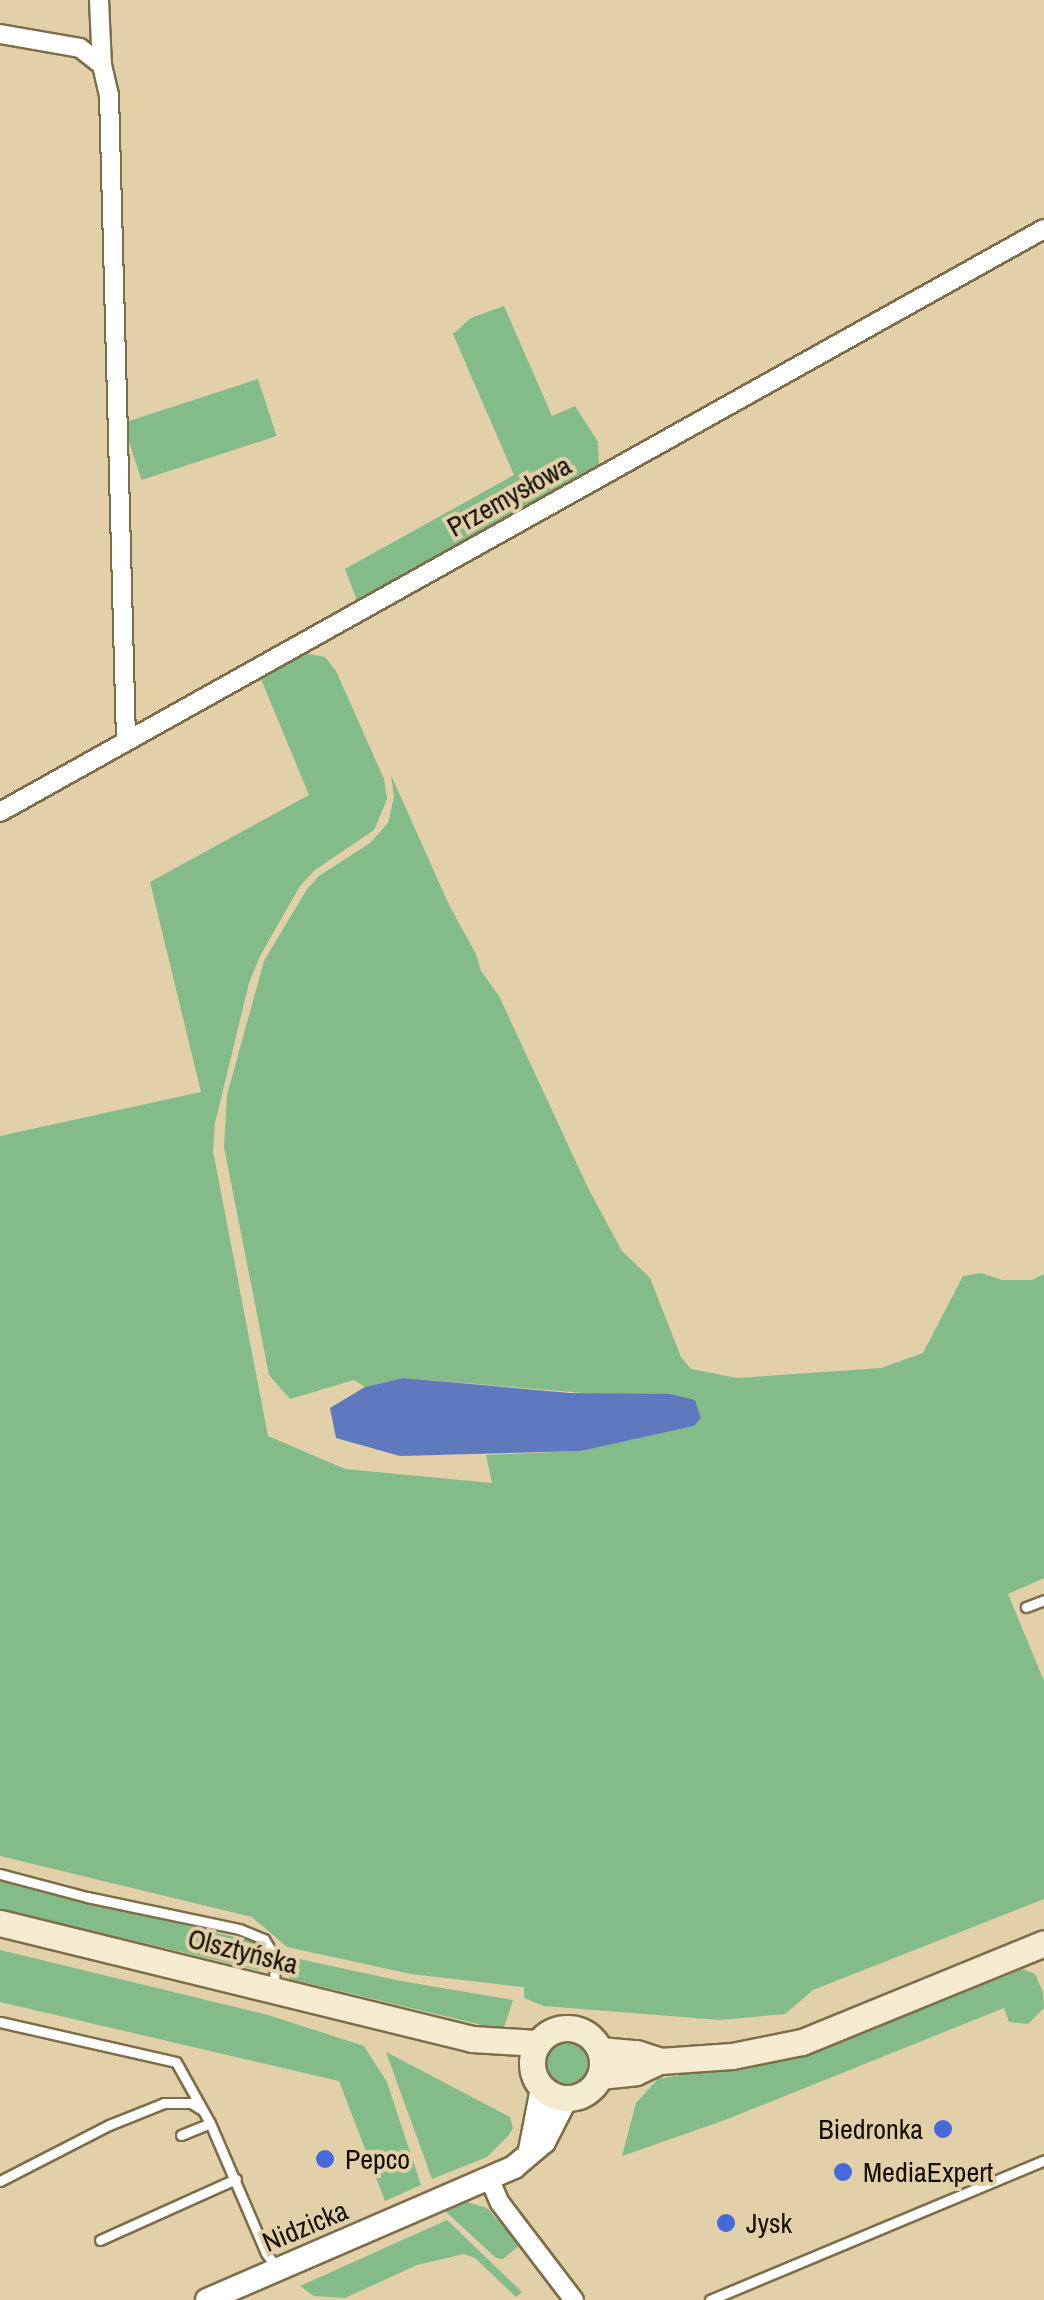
<!DOCTYPE html>
<meta charset="utf-8">
<style>
body{margin:0}
#map{position:relative;width:1044px;height:2300px;overflow:hidden;background:#e1d0a8;font-family:"Archivo Narrow",sans-serif}
div>[style]{position:absolute}
.green>*{inset:0;background:#83bc89;transform-origin:0 0}
.round{border-radius:50%}
.water>*{inset:0;background:#5f79be}
.roads{filter:drop-shadow(2px 0 #7d6e49) drop-shadow(-2px 0 #7d6e49) drop-shadow(0 2px #7d6e49) drop-shadow(0 -2px #7d6e49)}
.service>*{height:9px;margin:-4.5px;padding:0 4.5px;transform-origin:4.5px;border-radius:4.5px;background:#fff}
.minor>*{height:18px;margin:-9px;padding:0 9px;transform-origin:9px;border-radius:9px;background:#fff}
.tertiary>*{height:22px;margin:-11px;padding:0 11px;transform-origin:11px;border-radius:11px;background:#fff}
.secondary>*{height:25px;margin:-12.5px;padding:0 12.5px;transform-origin:12.5px;border-radius:12.5px;background:#f5ebd1}
.secondary>.ring{margin:-12.5px;padding:0;box-sizing:content-box;background:none;border:25px solid #f5ebd1;border-radius:50%}
.dots>*{width:28px;height:28px;translate:-50% -50%;box-sizing:border-box;border:5px solid #e1d0a8;border-radius:50%}
span{translate:-50% -50%;white-space:nowrap;text-align:center;line-height:1.15;-webkit-text-stroke:8px #e1d0a8;paint-order:stroke}
.street-label{font-size:28px;color:#140e02}
.poi-label{font-size:28px;color:#140e02}
.right{translate:-100% -50%;text-align:right}
.left{translate:0 -50%;text-align:left}
</style>
<div id="map">
<div class="green">
<div style="clip-path:polygon(504px 306px,552px 416px,575px 406px,598px 442px,599px 466px,358px 603px,345px 569px,514px 475px,453px 334px,471px 318px)"></div>
<div style="left:258px;top:379px;width:60px;height:142px;rotate:72deg"></div>
<div style="clip-path:polygon(297px 652px,325px 657px,336px 671px,384px 779px,387px 799px,374px 830px,315px 870px,300px 886px,260px 956px,249px 983px,215px 1123px,213px 1151px,268px 1436px,345px 1469px,492px 1483px,486px 1455px,581px 1451px,694px 1426px,596px 1394px,403px 1378px,365px 1387px,354px 1380px,290px 1399px,269px 1375px,224px 1147px,227px 1095px,264px 961px,307px 889px,319px 876px,370px 843px,388px 823px,394px 797px,391px 775px,450px 907px,476px 954px,481px 971px,499px 996px,588px 1188px,622px 1251px,650px 1278px,681px 1357px,691px 1369px,737px 1378px,881px 1368px,923px 1353px,963px 1276px,981px 1273px,1002px 1280px,1032px 1280px,1044px 1274px,1044px 1578px,1008px 1594px,1044px 1681px,1044px 1899px,813px 1990px,785px 2014px,720px 2020px,544px 2006px,524px 1998px,524px 1987px,411px 1974px,287px 1947px,252px 1917px,0 1856px,0 1136px,201px 1092px,150px 882px,309px 795px,261px 679px,244px 687px,242px 682px)"></div>
<div style="clip-path:polygon(0 1880px,251px 1941px,263px 1948px,270px 1966px,258px 1970px,0 1909px)"></div>
<div style="clip-path:polygon(0 1950px,268px 2015px,364px 2046px,387px 2082px,421px 2185px,385px 2201px,339px 2081px,0 2002px)"></div>
<div style="clip-path:polygon(290px 1957px,401px 1981px,513px 2000px,503px 2030px,290px 1979px,284px 1963px)"></div>
<div style="clip-path:polygon(1023px 1969px,1035px 1974px,1043px 1992px,1044px 2008px,1028px 2024px,1009px 2022px,1004px 2008px,725px 2120px,622px 2156px,636px 2103px,658px 2079px,793px 2055px,845px 2040px)"></div>
<div class="round" style="left:544px;top:2042px;width:44px;height:44px"></div>
<div style="clip-path:polygon(386px 2052px,510px 2117px,513px 2128px,508px 2136px,487px 2157px,432px 2179px)"></div>
<div style="clip-path:polygon(467px 2202px,487px 2208px,520px 2245px,503px 2259px,496px 2258px,443px 2209px)"></div>
<div style="clip-path:polygon(447px 2220px,522px 2292px,516px 2297px,475px 2258px,464px 2254px,417px 2265px,345px 2298px,314px 2296px,300px 2286px)"></div>
</div>
<div class="water">
<div style="clip-path:polygon(403px 1378px,570px 1393px,670px 1394px,695px 1400px,701px 1418px,694px 1426px,581px 1451px,400px 1456px,336px 1438px,330px 1408px,365px 1387px)"></div>
</div>
<div class="roads">
<div class="service">
<div style="left:1026px;top:1607px;width:19px;rotate:-21deg"></div>
<div style="left:0;top:1874px;width:90px;rotate:14.8deg"></div>
<div style="left:87px;top:1897px;width:155px;rotate:11.9deg"></div>
<div style="left:239px;top:1929px;width:27px;rotate:22deg"></div>
<div style="left:264px;top:1939px;width:21px;rotate:59deg"></div>
<div style="left:275px;top:1957px;width:29px;rotate:92deg"></div>
<div style="left:0;top:2022px;width:180px;rotate:12.8deg"></div>
<div style="left:176px;top:2062px;width:70px;rotate:60.9deg"></div>
<div style="left:210px;top:2123px;width:142px;rotate:66.7deg"></div>
<div style="left:266px;top:2253px;width:19px;rotate:54deg"></div>
<div style="left:181px;top:2135px;width:31px;rotate:-22deg"></div>
<div style="left:0;top:2181px;width:123px;rotate:-27.2deg"></div>
<div style="left:109px;top:2125px;width:59px;rotate:-21.8deg"></div>
<div style="left:164px;top:2103px;width:27px"></div>
<div style="left:191px;top:2103px;width:13px;rotate:32deg"></div>
<div style="left:100px;top:2240px;width:149px;rotate:-24.2deg"></div>
<div style="left:710px;top:2300px;width:362px;rotate:-22.7deg"></div>
</div>
<div class="minor">
<div style="left:99px;top:0;width:65px;rotate:87.4deg"></div>
<div style="left:0;top:34px;width:81px;rotate:9.9deg"></div>
<div style="left:80px;top:48px;width:28px;rotate:38deg"></div>
<div style="left:102px;top:65px;width:31px;rotate:77deg"></div>
<div style="left:109px;top:95px;width:643px;rotate:88.49deg"></div>
<div style="left:0;top:812px;width:1196px;rotate:-29.18deg"></div>
<div style="left:490px;top:2180px;width:25px;rotate:67deg"></div>
<div style="left:500px;top:2203px;width:122px;rotate:52.7deg"></div>
</div>
<div class="tertiary">
<div style="left:530px;top:2150px;width:63px;rotate:-79deg"></div>
<div style="left:207px;top:2300px;width:335px;rotate:-23.4deg"></div>
<div style="left:514px;top:2167px;width:39px;rotate:-40deg"></div>
<div style="left:544px;top:2142px;width:48px;rotate:-62.9deg"></div>
</div>
<div class="secondary">
<div style="left:0;top:1923px;width:486px;rotate:13.8deg"></div>
<div style="left:472px;top:2039px;width:65px;rotate:3.5deg"></div>
<div class="ring" style="left:532px;top:2028px;width:45px;height:45px"></div>
<div style="left:600px;top:2050px;width:36px;rotate:5deg"></div>
<div style="left:636px;top:2053px;width:25px;rotate:18deg"></div>
<div style="left:600px;top:2076px;width:36px;rotate:-6deg"></div>
<div style="left:636px;top:2072px;width:26px;rotate:-25deg"></div>
<div style="left:660px;top:2061px;width:72px;rotate:-4deg"></div>
<div style="left:732px;top:2056px;width:71px;rotate:-11.3deg"></div>
<div style="left:802px;top:2042px;width:261px;rotate:-22.2deg"></div>
</div>
</div>
<div class="dots">
<div style="left:943px;top:2129px;background:#4669dc"></div>
<div style="left:325px;top:2159px;background:#4669dc"></div>
<div style="left:843px;top:2172px;background:#4669dc"></div>
<div style="left:726px;top:2223px;background:#4669dc"></div>
</div>
<div class="street-label">
<span style="left:509px;top:496px;rotate:-29deg">Przemysłowa</span>
<span style="left:243px;top:1951px;rotate:14deg">Olsztyńska</span>
<span style="left:305px;top:2226px;rotate:-23deg">Nidzicka</span>
</div>
<div class="poi-label">
<span class="right" style="left:923px;top:2129px">Biedronka</span>
<span class="left" style="left:345px;top:2159px">Pepco</span>
<span class="left" style="left:863px;top:2172px">MediaExpert</span>
<span class="left" style="left:746px;top:2223px">Jysk</span>
</div>
</div>
